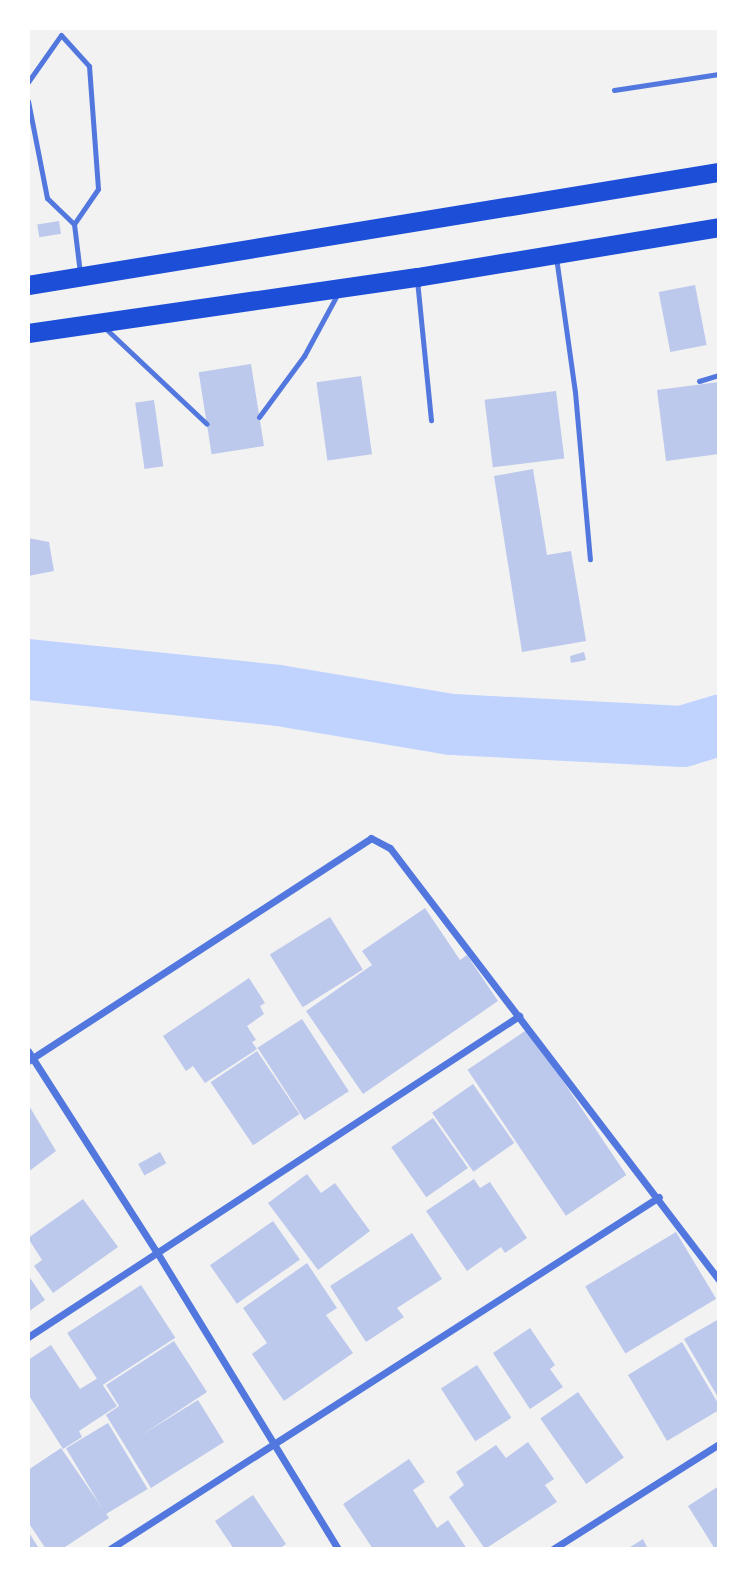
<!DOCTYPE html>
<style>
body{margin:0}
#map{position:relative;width:747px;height:1577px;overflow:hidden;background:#f2f2f2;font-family:Bitter,serif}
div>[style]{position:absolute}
.river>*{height:61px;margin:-30.5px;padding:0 30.5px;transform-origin:30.5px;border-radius:30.5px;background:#bfd3fe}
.building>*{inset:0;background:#bdc9ec;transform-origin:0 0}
.service>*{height:5px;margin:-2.5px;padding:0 2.5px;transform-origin:2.5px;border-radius:2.5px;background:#5277de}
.minor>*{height:7px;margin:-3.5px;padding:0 3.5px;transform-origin:3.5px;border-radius:3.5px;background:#5277de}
.trunk>*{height:19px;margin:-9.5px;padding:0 9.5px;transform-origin:9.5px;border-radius:9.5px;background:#1d4ed8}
span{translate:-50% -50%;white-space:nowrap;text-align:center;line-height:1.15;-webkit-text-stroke:6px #fff;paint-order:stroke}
.frame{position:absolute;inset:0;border:30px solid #fff;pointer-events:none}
</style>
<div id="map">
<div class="river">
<div style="left:28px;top:669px;width:251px;rotate:5.9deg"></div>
<div style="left:278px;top:695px;width:176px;rotate:9.5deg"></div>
<div style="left:452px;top:724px;width:230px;rotate:3deg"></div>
<div style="left:682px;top:736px;width:39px;rotate:-17deg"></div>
</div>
<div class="building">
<div style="left:59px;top:221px;width:13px;height:22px;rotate:81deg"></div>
<div style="left:695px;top:285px;width:61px;height:37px;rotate:79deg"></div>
<div style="left:251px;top:364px;width:83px;height:53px;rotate:81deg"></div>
<div style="left:361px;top:376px;width:79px;height:45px;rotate:82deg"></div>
<div style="clip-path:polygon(719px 382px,719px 454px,666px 461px,657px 390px)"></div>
<div style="left:556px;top:391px;width:68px;height:72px;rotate:83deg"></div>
<div style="left:154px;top:400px;width:67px;height:19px;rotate:82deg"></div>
<div style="clip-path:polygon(533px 469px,547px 555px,571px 551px,586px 641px,522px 652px,494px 476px)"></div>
<div style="clip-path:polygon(28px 538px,49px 542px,54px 571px,28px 576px)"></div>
<div style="clip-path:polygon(584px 652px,586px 660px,571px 663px,570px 656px)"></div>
<div style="clip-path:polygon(425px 908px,460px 960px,467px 955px,498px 1001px,363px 1094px,306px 1011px,372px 965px,362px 951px)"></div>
<div style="left:330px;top:917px;width:62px;height:71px;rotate:58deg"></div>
<div style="clip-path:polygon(249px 978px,265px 1003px,260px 1006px,264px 1014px,247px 1026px,256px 1040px,252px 1042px,257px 1049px,205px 1083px,193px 1066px,186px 1071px,163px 1036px)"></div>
<div style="left:302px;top:1019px;width:86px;height:53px;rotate:57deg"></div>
<div style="left:528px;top:1029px;width:176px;height:73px;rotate:56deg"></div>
<div style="left:257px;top:1051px;width:76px;height:56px;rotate:56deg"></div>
<div style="left:473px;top:1084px;width:72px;height:50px;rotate:55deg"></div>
<div style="clip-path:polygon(28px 1104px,56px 1151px,28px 1172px)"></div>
<div style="left:433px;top:1118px;width:61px;height:51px;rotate:55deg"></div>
<div style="left:160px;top:1152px;width:13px;height:25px;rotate:61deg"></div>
<div style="clip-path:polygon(307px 1174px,321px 1193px,335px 1183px,370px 1231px,318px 1270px,268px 1203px)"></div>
<div style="clip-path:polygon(474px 1179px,480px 1188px,490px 1182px,527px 1238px,505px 1253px,501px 1247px,467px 1271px,426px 1211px)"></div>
<div style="clip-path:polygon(83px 1199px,118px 1247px,53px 1293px,34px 1266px,42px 1260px,28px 1238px)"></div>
<div style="left:273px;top:1221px;width:47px;height:77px;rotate:55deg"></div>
<div style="left:676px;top:1232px;width:78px;height:106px;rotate:59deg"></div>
<div style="clip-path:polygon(412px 1233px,442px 1279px,397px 1308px,404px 1317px,366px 1342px,330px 1286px)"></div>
<div style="clip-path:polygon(307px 1263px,337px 1308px,326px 1315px,353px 1353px,284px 1401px,252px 1354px,267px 1343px,243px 1308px)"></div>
<div style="clip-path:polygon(28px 1275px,45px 1300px,28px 1312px)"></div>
<div style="left:141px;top:1285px;width:63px;height:88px;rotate:57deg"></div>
<div style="clip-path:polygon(719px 1319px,719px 1399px,684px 1339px)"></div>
<div style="clip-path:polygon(530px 1328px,555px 1365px,550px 1369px,563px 1387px,530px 1409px,493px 1353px)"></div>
<div style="clip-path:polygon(174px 1341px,207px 1392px,140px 1436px,198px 1400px,224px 1442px,151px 1488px,106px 1415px,119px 1406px,106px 1385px)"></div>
<div style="clip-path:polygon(682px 1342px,719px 1405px,719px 1410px,667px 1441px,628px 1375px)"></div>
<div style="clip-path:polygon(51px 1345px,80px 1389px,98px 1378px,117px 1406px,79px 1431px,82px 1437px,63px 1449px,28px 1394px,28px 1360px)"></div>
<div style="left:477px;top:1365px;width:63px;height:43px;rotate:57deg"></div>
<div style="left:578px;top:1392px;width:80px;height:46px;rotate:55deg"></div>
<div style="left:108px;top:1423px;width:77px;height:49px;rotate:59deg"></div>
<div style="clip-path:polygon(528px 1442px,554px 1479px,545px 1485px,557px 1502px,485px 1549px,449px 1497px,464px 1485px,456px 1472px,496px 1445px,506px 1458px)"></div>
<div style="clip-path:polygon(61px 1448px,109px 1518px,62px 1549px,46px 1549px,28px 1522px,28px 1470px)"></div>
<div style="clip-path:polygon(409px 1459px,425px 1482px,413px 1490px,437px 1528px,448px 1520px,467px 1549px,373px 1549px,343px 1504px)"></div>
<div style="clip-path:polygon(719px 1486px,719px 1549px,715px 1549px,688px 1506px)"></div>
<div style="clip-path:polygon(253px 1495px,286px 1544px,279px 1549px,234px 1549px,215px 1521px)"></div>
<div style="clip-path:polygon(28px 1531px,38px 1547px,34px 1549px,28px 1549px)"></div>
<div style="clip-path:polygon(643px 1539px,648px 1549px,627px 1549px)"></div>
</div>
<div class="service">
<div style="left:28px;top:82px;width:57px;rotate:-54.9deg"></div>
<div style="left:61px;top:35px;width:42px;rotate:47.9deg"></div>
<div style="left:89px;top:66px;width:123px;rotate:85.8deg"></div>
<div style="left:98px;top:189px;width:42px;rotate:124.4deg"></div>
<div style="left:614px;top:90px;width:106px;rotate:-8.7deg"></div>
<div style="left:28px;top:101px;width:99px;rotate:78.9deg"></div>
<div style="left:47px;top:198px;width:37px;rotate:44deg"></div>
<div style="left:74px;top:224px;width:49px;rotate:83deg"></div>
<div style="left:556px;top:257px;width:136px;rotate:82deg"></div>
<div style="left:575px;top:392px;width:168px;rotate:84.9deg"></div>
<div style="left:417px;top:280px;width:141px;rotate:84.3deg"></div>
<div style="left:104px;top:327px;width:141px;rotate:43.3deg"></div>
<div style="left:699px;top:381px;width:21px;rotate:-17deg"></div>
<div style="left:259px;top:417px;width:76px;rotate:-53.6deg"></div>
<div style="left:304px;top:356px;width:72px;rotate:-61.6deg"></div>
</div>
<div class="minor">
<div style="left:28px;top:1051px;width:241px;rotate:57.4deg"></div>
<div style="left:158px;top:1254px;width:346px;rotate:58.6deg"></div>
<div style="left:28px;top:1061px;width:409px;rotate:-33deg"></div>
<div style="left:371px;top:838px;width:21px;rotate:28deg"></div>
<div style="left:390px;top:848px;width:543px;rotate:52.71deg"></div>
<div style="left:28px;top:1337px;width:587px;rotate:-33.18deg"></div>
<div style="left:110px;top:1549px;width:652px;rotate:-32.67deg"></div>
<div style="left:553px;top:1549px;width:196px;rotate:-32.3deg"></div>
</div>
<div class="trunk">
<div style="left:28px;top:285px;width:700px;rotate:-9.29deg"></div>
<div style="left:28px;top:333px;width:393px;rotate:-8.2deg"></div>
<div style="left:417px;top:277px;width:306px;rotate:-9.4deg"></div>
</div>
<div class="frame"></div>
</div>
